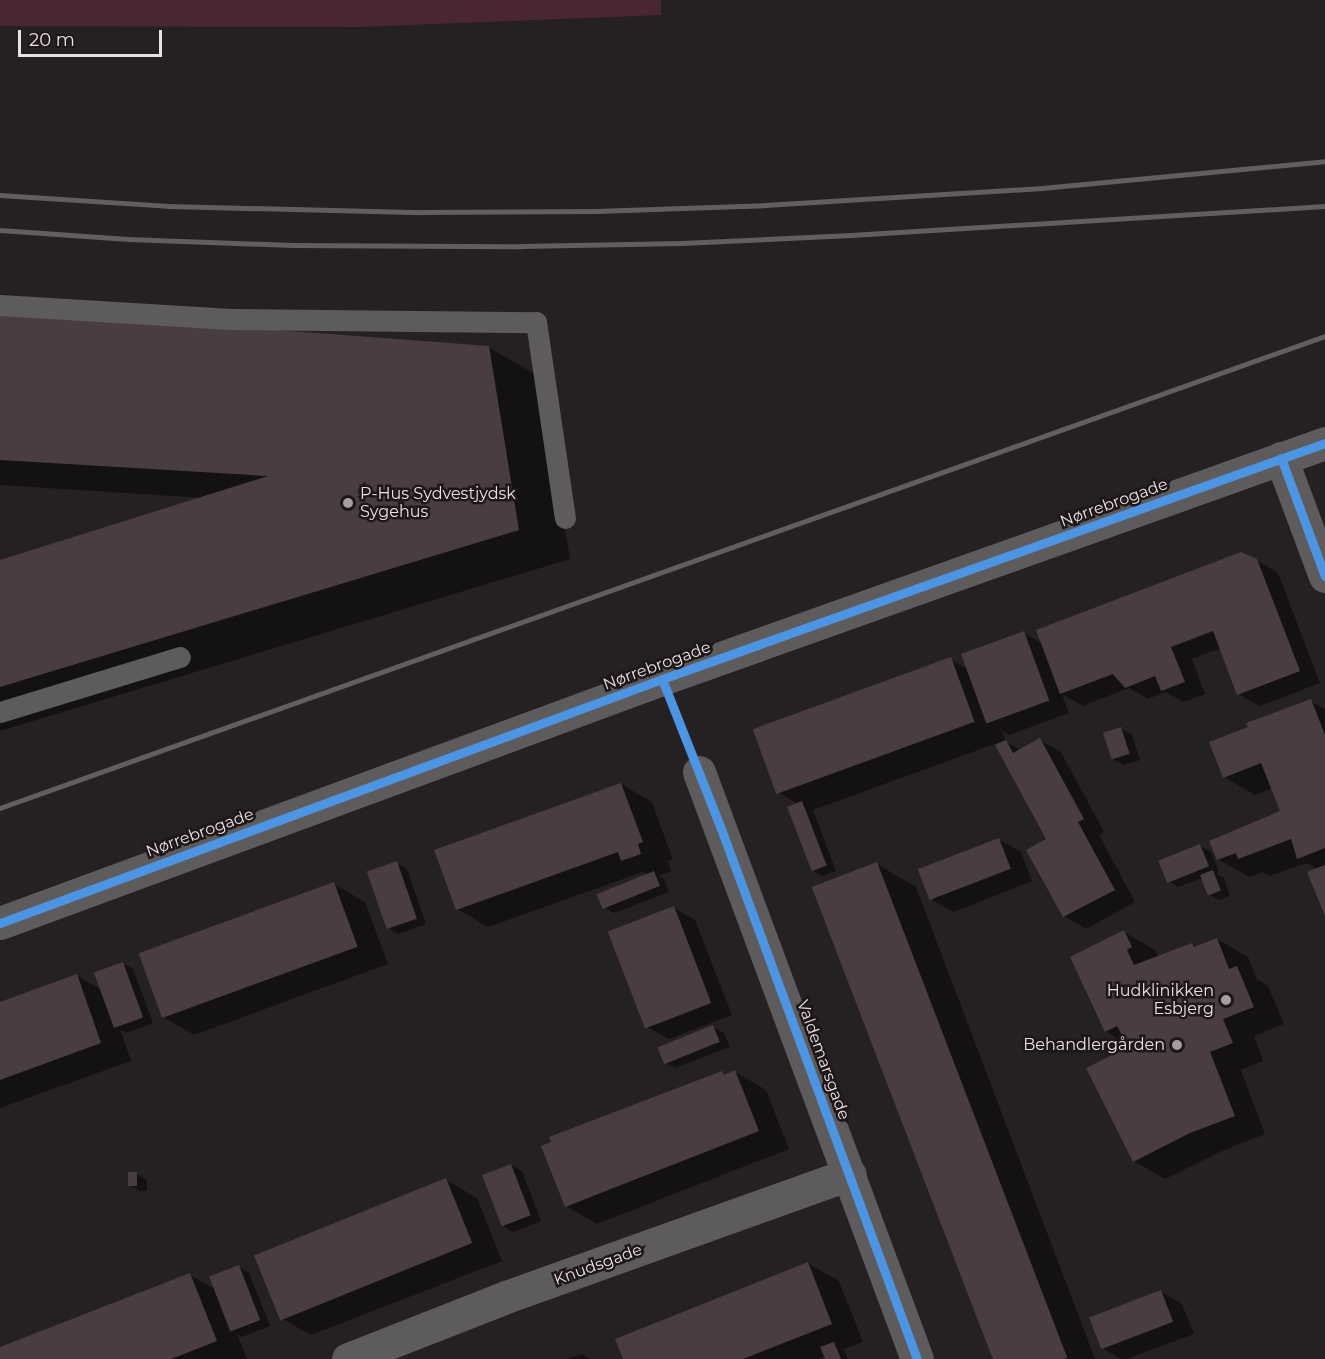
<!DOCTYPE html>
<meta charset="utf-8">
<style>
body{margin:0}
#map{position:relative;width:1325px;height:1359px;overflow:hidden;background:#252123;font-family:Montserrat,sans-serif}
div>[style]{position:absolute}
.green>*{inset:0;background:#4a2634}
.shadow>*{inset:0;background:#0007}
.building>*{inset:0;background:#493d42;transform-origin:0 0}
.service>*{height:21px;margin:-10.5px;padding:0 10.5px;transform-origin:10.5px;border-radius:10.5px;background:#5e5b5c}
.minor>*{height:33px;margin:-16.5px;padding:0 16.5px;transform-origin:16.5px;border-radius:16.5px;background:#5e5b5c}
.tertiary>*{height:33px;margin:-16.5px;padding:0 16.5px;transform-origin:16.5px;border-radius:16.5px;background:#5e5b5c}
.rail>*{height:4.5px;margin:-2.25px;padding:0 2.25px;transform-origin:2.25px;border-radius:2.25px;background:#615e5f}
.cycleway>*{height:9px;margin:-4.5px;padding:0 4.5px;transform-origin:4.5px;border-radius:4.5px;background:#4d94e3}
.dots>*{width:16px;height:16px;translate:-50% -50%;box-sizing:border-box;border:3px solid #1e1618;border-radius:50%}
span{translate:-50% -50%;white-space:nowrap;text-align:center;line-height:1.15;-webkit-text-stroke:5px #1e1618;paint-order:stroke}
.poi-label{font-size:16px;color:#e8e2e4}
.left{translate:0 -50%;text-align:left}
.right{translate:-100% -50%;text-align:right}
.street-label{font-size:16px;color:#e8e2e4}
.scale{position:absolute;left:18px;top:30px;width:144px;height:27px;box-sizing:border-box;border:3px solid #e8e2e4;border-top:0;padding-left:8px;font-size:18px;line-height:21px;white-space:nowrap;color:#e8e2e4;-webkit-text-stroke:4px #1e1618;paint-order:stroke}
</style>
<div id="map">
<div class="green">
<div style="clip-path:polygon(0 0,661px 0,661px 15px,358px 27px,0 26px)"></div>
</div>
<div class="shadow">
<div style="clip-path:polygon(0 310px,488px 347px,540px 377px,570px 559px,0 731px,0 562px,203px 498px,0 485px)"></div>
<div style="clip-path:polygon(1256px 560px,1278px 573px,1320px 683px,1260px 706px,1238px 694px,1221px 648px,1192px 659px,1205px 694px,1184px 702px,1166px 692px,1148px 699px,1129px 688px,1083px 706px,1062px 694px,1069px 713px,1009px 735px,1002px 731px,1006px 742px,1020px 750px,1040px 740px,1061px 752px,1104px 832px,1099px 835px,1135px 902px,1086px 929px,1064px 916px,1048px 840px,1003px 741px,813px 810px,836px 871px,822px 876px,812px 870px,798px 804px,779px 793px,950px 659px,969px 670px,1024px 633px,1043px 644px)"></div>
<div style="clip-path:polygon(1311px 701px,1325px 709px,1325px 913px,1319px 870px,1307px 863px,1270px 876px,1263px 872px,1249px 877px,1218px 859px,1282px 812px,1272px 788px,1255px 795px,1224px 777px,1250px 728px)"></div>
<div style="clip-path:polygon(1121px 729px,1132px 735px,1140px 760px,1124px 765px,1113px 759px)"></div>
<div style="clip-path:polygon(621px 784px,652px 802px,673px 860px,668px 861px,671px 871px,659px 876px,664px 879px,669px 892px,614px 913px,604px 907px,648px 875px,643px 872px,488px 927px,457px 909px)"></div>
<div style="clip-path:polygon(999px 840px,1021px 852px,1032px 881px,954px 912px,932px 900px)"></div>
<div style="clip-path:polygon(1200px 846px,1211px 852px,1219px 872px,1216px 873px,1224px 878px,1230px 896px,1219px 900px,1209px 894px,1203px 878px,1178px 887px,1168px 881px)"></div>
<div style="clip-path:polygon(397px 863px,407px 869px,426px 924px,398px 934px,388px 928px)"></div>
<div style="clip-path:polygon(877px 864px,916px 887px,1095px 1359px,992px 1359px)"></div>
<div style="clip-path:polygon(334px 884px,365px 902px,388px 964px,194px 1035px,163px 1017px)"></div>
<div style="clip-path:polygon(674px 908px,695px 920px,732px 1015px,669px 1039px,647px 1027px)"></div>
<div style="clip-path:polygon(1124px 932px,1155px 950px,1159px 957px,1192px 944px,1197px 947px,1217px 939px,1248px 957px,1257px 979px,1268px 986px,1284px 1024px,1254px 1036px,1263px 1061px,1241px 1070px,1265px 1134px,1222px 1151px,1165px 1179px,1134px 1161px,1130px 1048px,1106px 1031px)"></div>
<div style="clip-path:polygon(123px 963px,133px 969px,153px 1023px,126px 1033px,120px 1029px,131px 1061px,0 1108px,0 1003px,76px 975px,102px 990px)"></div>
<div style="clip-path:polygon(713px 1027px,724px 1033px,730px 1047px,675px 1068px,665px 1062px)"></div>
<div style="clip-path:polygon(735px 1072px,766px 1090px,789px 1149px,597px 1224px,566px 1206px,722px 1073px,726px 1075px)"></div>
<div style="clip-path:polygon(511px 1165px,522px 1171px,541px 1221px,513px 1232px,503px 1226px)"></div>
<div style="clip-path:polygon(137px 1174px,147px 1180px,147px 1191px,140px 1191px,129px 1185px)"></div>
<div style="clip-path:polygon(446px 1180px,477px 1198px,502px 1261px,311px 1335px,279px 1317px)"></div>
<div style="clip-path:polygon(807px 1263px,839px 1281px,863px 1342px,844px 1349px,848px 1359px,826px 1359px,825px 1356px,819px 1359px,625px 1359px)"></div>
<div style="clip-path:polygon(239px 1267px,249px 1273px,270px 1326px,242px 1337px,237px 1334px,247px 1359px,0 1359px,0 1349px,190px 1275px,216px 1290px)"></div>
<div style="clip-path:polygon(1161px 1292px,1182px 1304px,1194px 1334px,1127px 1359px,1121px 1359px,1102px 1348px)"></div>
<div style="clip-path:polygon(582px 1354px,591px 1359px,567px 1359px)"></div>
</div>
<div class="building">
<div style="clip-path:polygon(0 309px,489px 346px,519px 530px,0 687px,0 560px,268px 476px,0 460px)"></div>
<div style="clip-path:polygon(1241px 552px,1257px 559px,1300px 671px,1237px 695px,1213px 631px,1171px 647px,1185px 682px,1161px 691px,1155px 676px,1125px 688px,1113px 674px,1060px 694px,1036px 630px)"></div>
<div style="left:1024px;top:631px;width:74px;height:67px;rotate:70deg"></div>
<div style="left:951px;top:657px;width:69px;height:211px;rotate:70deg"></div>
<div style="clip-path:polygon(1311px 699px,1325px 735px,1325px 848px,1297px 859px,1291px 839px,1238px 859px,1236px 853px,1217px 860px,1209px 841px,1280px 811px,1261px 763px,1223px 778px,1209px 742px,1248px 727px,1246px 723px)"></div>
<div style="left:1121px;top:727px;width:28px;height:19px;rotate:72deg"></div>
<div style="clip-path:polygon(1040px 738px,1084px 819px,1078px 822px,1115px 890px,1063px 917px,1026px 850px,1046px 839px,995px 745px,1006px 740px,1013px 753px)"></div>
<div style="clip-path:polygon(621px 783px,643px 842px,638px 844px,641px 854px,621px 861px,618px 852px,456px 910px,434px 850px)"></div>
<div style="left:802px;top:801px;width:69px;height:16px;rotate:69deg"></div>
<div style="left:999px;top:838px;width:33px;height:87px;rotate:69deg"></div>
<div style="left:1200px;top:844px;width:24px;height:45px;rotate:68deg"></div>
<div style="left:397px;top:861px;width:61px;height:32px;rotate:71deg"></div>
<div style="left:877px;top:862px;width:531px;height:70px;rotate:69deg"></div>
<div style="clip-path:polygon(1325px 865px,1325px 916px,1307px 872px)"></div>
<div style="left:1213px;top:870px;width:22px;height:14px;rotate:69deg"></div>
<div style="left:654px;top:871px;width:16px;height:62px;rotate:68deg"></div>
<div style="left:334px;top:882px;width:69px;height:208px;rotate:70deg"></div>
<div style="left:674px;top:906px;width:104px;height:71px;rotate:69deg"></div>
<div style="clip-path:polygon(1124px 930px,1132px 947px,1127px 950px,1134px 965px,1192px 943px,1194px 947px,1217px 938px,1229px 969px,1237px 966px,1254px 1007px,1223px 1019px,1233px 1043px,1210px 1052px,1235px 1116px,1190px 1133px,1133px 1162px,1086px 1068px,1128px 1047px,1117px 1026px,1105px 1032px,1070px 957px)"></div>
<div style="left:123px;top:962px;width:59px;height:31px;rotate:70deg"></div>
<div style="clip-path:polygon(77px 974px,101px 1043px,0 1080px,0 1002px)"></div>
<div style="left:713px;top:1025px;width:18px;height:60px;rotate:68deg"></div>
<div style="clip-path:polygon(735px 1070px,759px 1131px,565px 1207px,541px 1146px,551px 1142px,549px 1137px,722px 1071px,724px 1075px)"></div>
<div style="left:511px;top:1164px;width:55px;height:31px;rotate:69deg"></div>
<div style="left:128px;top:1172px;width:9px;height:14px"></div>
<div style="left:446px;top:1178px;width:70px;height:207px;rotate:68deg"></div>
<div style="clip-path:polygon(808px 1262px,832px 1324px,743px 1359px,623px 1359px,615px 1339px)"></div>
<div style="left:239px;top:1265px;width:59px;height:32px;rotate:69deg"></div>
<div style="clip-path:polygon(190px 1273px,217px 1341px,171px 1359px,0 1359px,0 1347px)"></div>
<div style="left:1161px;top:1290px;width:34px;height:77px;rotate:69deg"></div>
<div style="clip-path:polygon(834px 1342px,841px 1359px,825px 1359px,820px 1347px)"></div>
</div>
<div class="service">
<div style="left:0;top:305px;width:231px;rotate:3.5deg"></div>
<div style="left:231px;top:319px;width:305px;rotate:0.6deg"></div>
<div style="left:536px;top:322px;width:198px;rotate:81.6deg"></div>
<div style="left:0;top:712px;width:188px;rotate:-17deg"></div>
</div>
<div class="minor">
<div style="left:1281px;top:458px;width:126px;rotate:69.6deg"></div>
<div style="left:699px;top:772px;width:626px;rotate:69.63deg"></div>
<div style="left:348px;top:1359px;width:170px;rotate:-21.4deg"></div>
<div style="left:506px;top:1297px;width:365px;rotate:-19.7deg"></div>
</div>
<div class="tertiary">
<div style="left:0;top:923px;width:706px;rotate:-20.23deg"></div>
<div style="left:662px;top:679px;width:704px;rotate:-19.59deg"></div>
</div>
<div class="rail">
<div style="left:0;top:195px;width:168px;rotate:3.7deg"></div>
<div style="left:168px;top:206px;width:253px;rotate:1.4deg"></div>
<div style="left:421px;top:212px;width:175px;rotate:-0.3deg"></div>
<div style="left:596px;top:211px;width:169px;rotate:-2deg"></div>
<div style="left:765px;top:205px;width:278px;rotate:-3.5deg"></div>
<div style="left:1042px;top:188px;width:284px;rotate:-5.4deg"></div>
<div style="left:0;top:230px;width:128px;rotate:4deg"></div>
<div style="left:128px;top:239px;width:164px;rotate:2.1deg"></div>
<div style="left:292px;top:245px;width:229px;rotate:0.3deg"></div>
<div style="left:521px;top:246px;width:161px;rotate:-1.1deg"></div>
<div style="left:682px;top:243px;width:169px;rotate:-2.7deg"></div>
<div style="left:851px;top:235px;width:475px;rotate:-3.5deg"></div>
<div style="left:0;top:808px;width:1407px;rotate:-19.61deg"></div>
</div>
<div class="cycleway">
<div style="left:1281px;top:458px;width:126px;rotate:69.6deg"></div>
<div style="left:662px;top:679px;width:158px;rotate:68.5deg"></div>
<div style="left:720px;top:826px;width:568px;rotate:69.72deg"></div>
<div style="left:0;top:923px;width:706px;rotate:-20.23deg"></div>
<div style="left:662px;top:679px;width:704px;rotate:-19.59deg"></div>
</div>
<div class="dots">
<div style="left:348px;top:503px;background:#a49ea0"></div>
<div style="left:1226px;top:1000px;background:#a49ea0"></div>
<div style="left:1177px;top:1045px;background:#a49ea0"></div>
</div>
<div class="poi-label">
<span class="left" style="left:360px;top:503px">P-Hus Sydvestjydsk<br>Sygehus</span>
<span class="right" style="left:1214px;top:1000px">Hudklinikken<br>Esbjerg</span>
<span class="right" style="left:1165px;top:1045px">Behandlergården</span>
</div>
<div class="street-label">
<span style="left:1114px;top:503px;rotate:-20deg">Nørrebrogade</span>
<span style="left:657px;top:666px;rotate:-20deg">Nørrebrogade</span>
<span style="left:200px;top:833px;rotate:-20deg">Nørrebrogade</span>
<span style="left:823px;top:1060px;rotate:70deg">Valdemarsgade</span>
<span style="left:598px;top:1265px;rotate:-20deg">Knudsgade</span>
</div>
<div class="scale">20 m</div>
</div>
